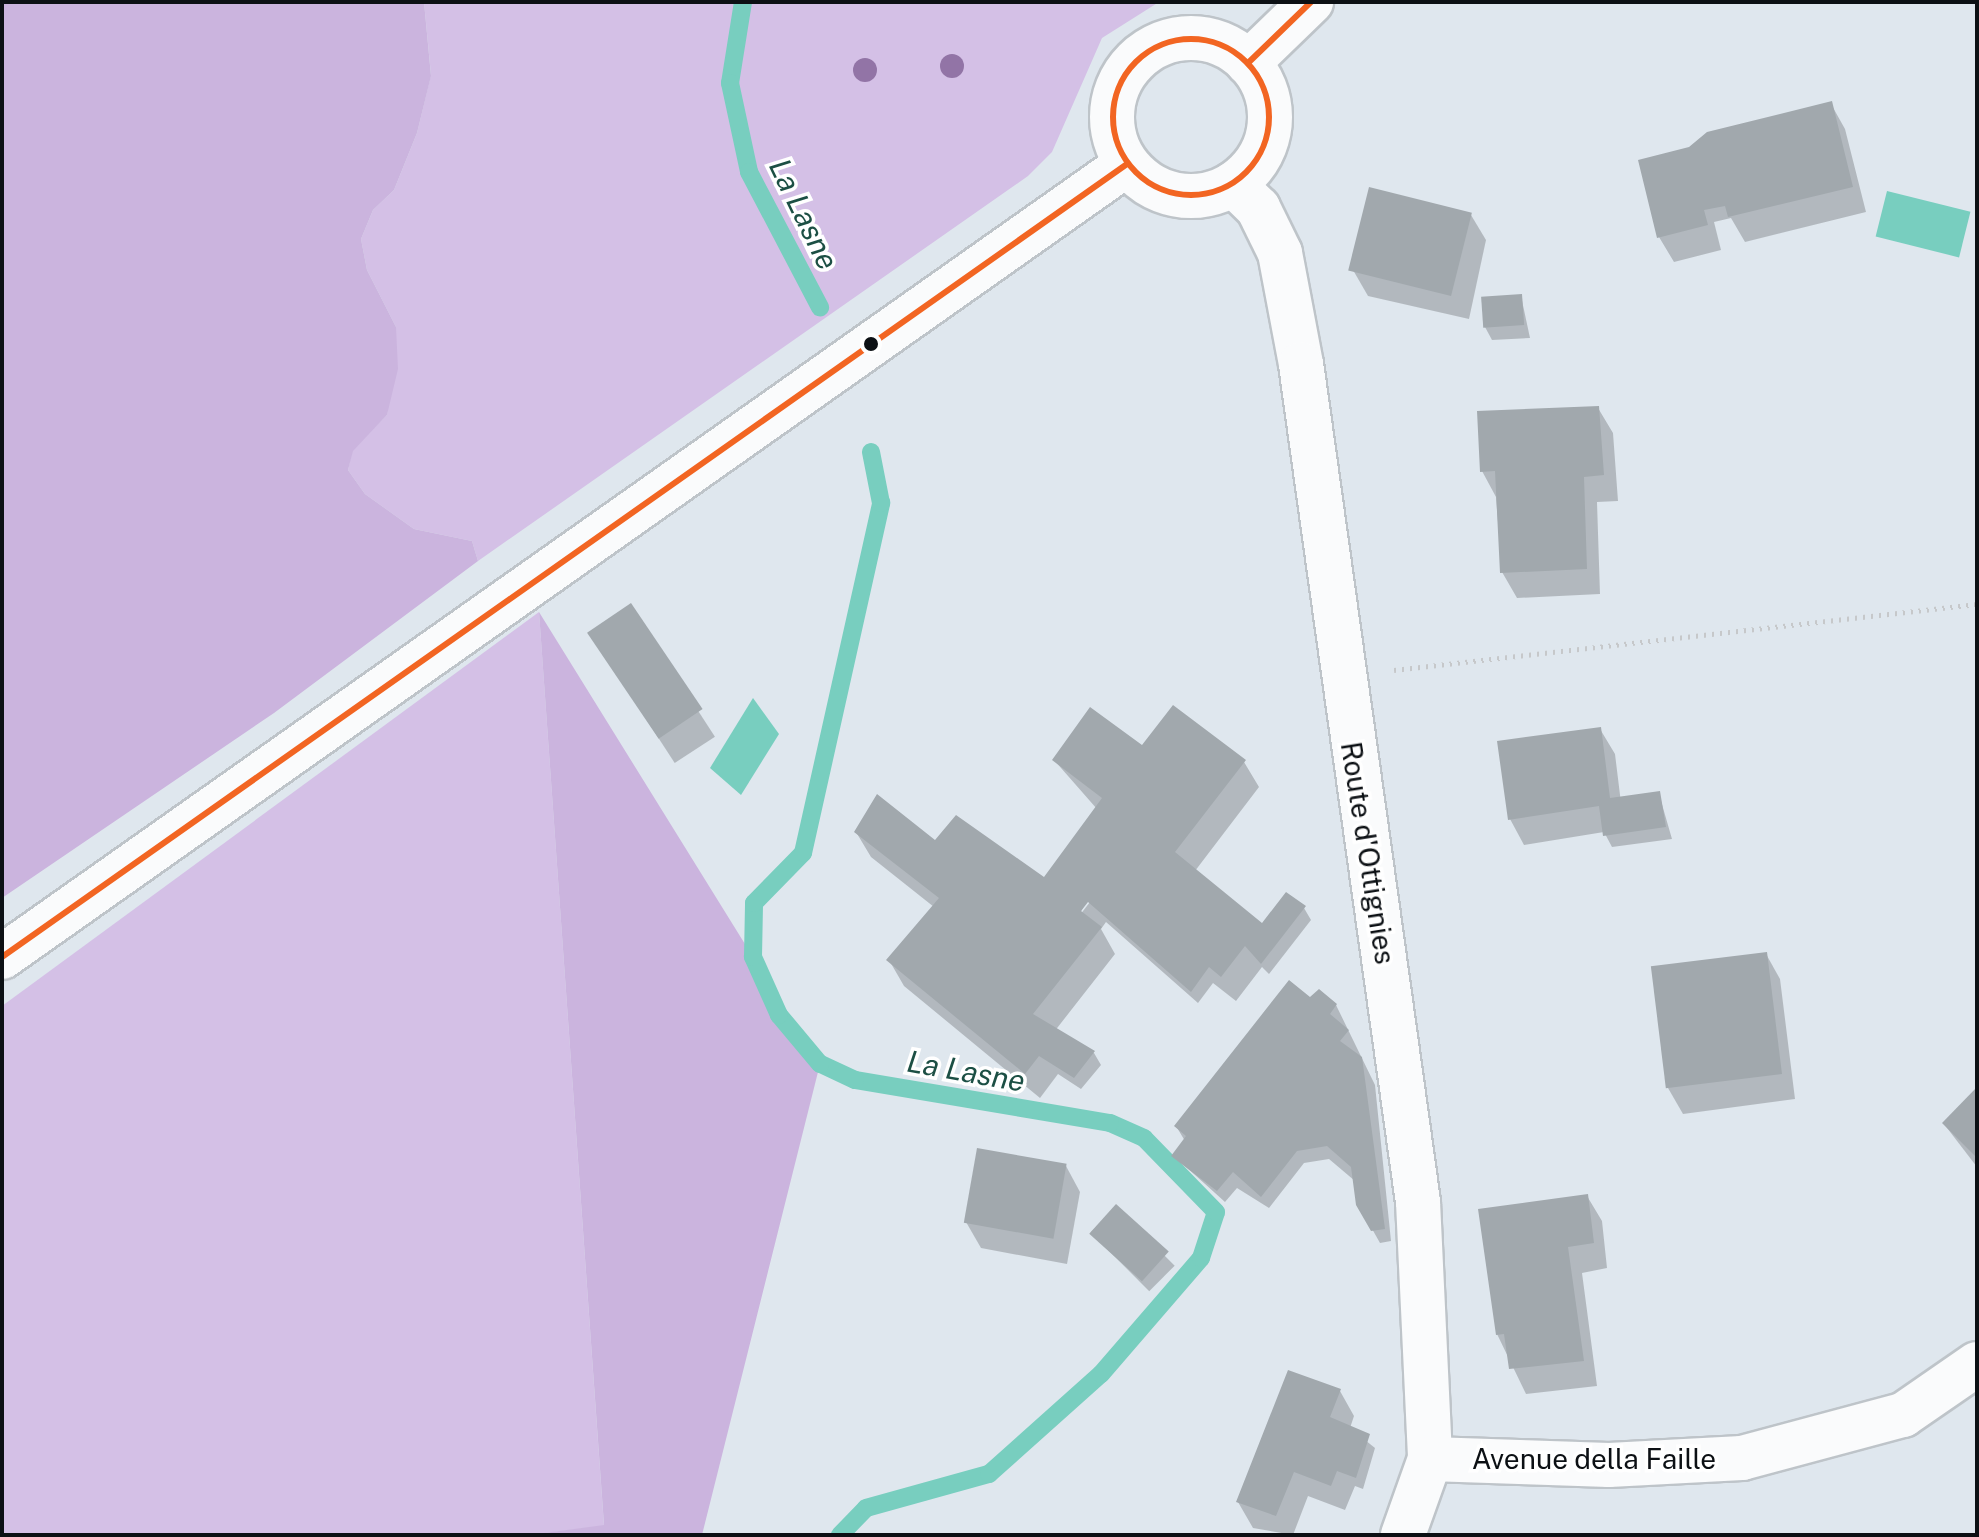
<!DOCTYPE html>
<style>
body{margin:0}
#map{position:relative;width:1979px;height:1537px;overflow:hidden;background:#dfe7ee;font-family:"Public Sans",sans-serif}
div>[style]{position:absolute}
.green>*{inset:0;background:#d4c0e6}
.forest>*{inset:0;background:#cbb4de}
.water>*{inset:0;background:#78cebf;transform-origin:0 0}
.shadow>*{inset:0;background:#0003;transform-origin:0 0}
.stream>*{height:18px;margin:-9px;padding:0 9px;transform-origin:9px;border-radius:9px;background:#78cebf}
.building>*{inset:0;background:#a1a8ad;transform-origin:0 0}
.path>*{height:5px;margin-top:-2.5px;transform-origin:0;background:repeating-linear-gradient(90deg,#c6c8ca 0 2px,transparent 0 8px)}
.roads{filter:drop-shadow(2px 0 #bec4c9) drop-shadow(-2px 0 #bec4c9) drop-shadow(0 2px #bec4c9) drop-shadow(0 -2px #bec4c9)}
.minor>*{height:44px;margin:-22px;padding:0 22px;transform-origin:22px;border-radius:22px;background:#fafbfc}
.tertiary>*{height:44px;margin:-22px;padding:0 22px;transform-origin:22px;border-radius:22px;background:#fafbfc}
.tertiary>.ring{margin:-22px;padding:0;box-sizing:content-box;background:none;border:44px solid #fafbfc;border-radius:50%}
.bus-1>*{height:6px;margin:-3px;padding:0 3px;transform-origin:3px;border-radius:3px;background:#f26522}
.bus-1>.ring{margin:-3px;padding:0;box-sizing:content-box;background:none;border:6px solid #f26522;border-radius:50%}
.trees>*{width:24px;height:24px;margin:-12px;border-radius:50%;background:#9274a6}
.dots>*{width:22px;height:22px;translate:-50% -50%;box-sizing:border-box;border:4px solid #fff;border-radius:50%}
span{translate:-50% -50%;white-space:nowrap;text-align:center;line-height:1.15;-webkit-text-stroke:7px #fff;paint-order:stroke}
.street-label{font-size:28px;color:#0c1014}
.water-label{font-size:30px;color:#1c4f44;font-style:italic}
.frame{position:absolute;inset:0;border:4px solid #0c1014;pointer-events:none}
</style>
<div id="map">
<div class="green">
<div style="clip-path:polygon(424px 2px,1159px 2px,1102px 38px,1052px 152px,1028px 176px,478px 561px,472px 541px,414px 529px,365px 494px,348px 470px,352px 451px,387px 415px,396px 327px,367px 270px,361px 239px,373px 210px,394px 190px,417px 133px,431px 75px)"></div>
<div style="clip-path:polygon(539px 612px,604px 1526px,529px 1535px,2px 1535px,2px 1006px)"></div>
</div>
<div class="forest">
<div style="clip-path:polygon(2px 2px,424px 2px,431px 76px,417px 133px,394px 190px,373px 210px,361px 239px,367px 270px,396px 327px,398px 369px,387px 415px,353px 451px,348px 470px,365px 494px,414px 529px,472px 541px,478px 561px,274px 713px,2px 898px)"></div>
<div style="clip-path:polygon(539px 612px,753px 957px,779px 1015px,820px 1064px,702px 1535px,529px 1535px,604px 1525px)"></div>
</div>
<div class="water">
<div style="left:1887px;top:191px;width:86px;height:47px;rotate:14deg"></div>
<div style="clip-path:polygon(753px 698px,779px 734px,741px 795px,710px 768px)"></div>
</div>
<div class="shadow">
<div style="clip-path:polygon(1831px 104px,1845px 129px,1866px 212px,1745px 242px,1731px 218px,1714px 222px,1721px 250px,1674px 262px,1659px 237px,1688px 149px)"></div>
<div style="clip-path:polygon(1471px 215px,1486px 240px,1469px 319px,1368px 296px,1353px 270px)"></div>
<div style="clip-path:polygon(1521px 296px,1530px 338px,1492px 340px,1485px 327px)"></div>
<div style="clip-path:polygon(1598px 408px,1613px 433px,1618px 501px,1597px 502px,1600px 594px,1517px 598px,1502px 572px,1496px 497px,1482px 471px)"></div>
<div style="left:630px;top:606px;width:156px;height:48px;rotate:57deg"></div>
<div style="clip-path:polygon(1600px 729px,1615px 754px,1621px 803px,1659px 794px,1672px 839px,1612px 847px,1604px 832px,1524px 845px,1510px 819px)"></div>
<div style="clip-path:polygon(evenodd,1143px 748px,1244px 762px,1259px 787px,1195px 871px,1263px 926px,1304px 908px,1311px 920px,1269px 974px,1262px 967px,1236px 1001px,1213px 983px,1198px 1003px,1106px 922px,1101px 929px,1115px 954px,1054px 1032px,1094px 1053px,1101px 1065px,1081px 1089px,1058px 1074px,1040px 1098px,904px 986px,889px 960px,934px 907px,871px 857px,856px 832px,936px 843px,1044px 880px,1097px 809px,1054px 760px,1143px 748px,1088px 899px,1090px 902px,1076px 920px,1088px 899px)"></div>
<div style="clip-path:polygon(1766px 954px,1780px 979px,1795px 1099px,1683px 1114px,1668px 1088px)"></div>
<div style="clip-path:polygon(1336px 1005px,1375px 1085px,1391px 1241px,1380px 1243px,1358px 1204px,1355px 1181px,1329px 1159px,1304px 1163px,1269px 1208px,1237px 1188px,1225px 1202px,1174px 1156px,1185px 1141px,1176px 1126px,1317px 1006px)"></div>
<div style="clip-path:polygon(1977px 1089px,1977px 1167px,1944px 1124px)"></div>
<div style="clip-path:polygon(1066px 1166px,1080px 1192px,1067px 1264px,981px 1248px,966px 1222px)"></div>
<div style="clip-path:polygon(1587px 1196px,1602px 1221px,1607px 1268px,1582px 1273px,1597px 1386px,1526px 1394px,1497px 1334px)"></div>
<div style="left:1116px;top:1207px;width:83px;height:36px;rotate:45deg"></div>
<div style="clip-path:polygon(1340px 1391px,1354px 1416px,1350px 1428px,1375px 1448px,1363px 1489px,1355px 1486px,1345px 1510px,1308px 1496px,1293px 1535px,1253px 1528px,1238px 1502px)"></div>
</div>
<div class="stream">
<div style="left:743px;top:2px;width:82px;rotate:99.1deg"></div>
<div style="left:730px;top:83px;width:91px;rotate:77.9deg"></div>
<div style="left:749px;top:172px;width:153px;rotate:62.3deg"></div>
<div style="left:840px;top:1535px;width:37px;rotate:-46deg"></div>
<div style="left:866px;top:1508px;width:128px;rotate:-15.5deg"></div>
<div style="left:989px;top:1474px;width:150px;rotate:-41.8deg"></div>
<div style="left:1101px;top:1374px;width:153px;rotate:-49.2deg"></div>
<div style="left:1201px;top:1258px;width:48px;rotate:-71.9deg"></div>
<div style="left:1216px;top:1212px;width:103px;rotate:-134.2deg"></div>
<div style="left:1144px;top:1138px;width:37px;rotate:-156deg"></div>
<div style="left:1110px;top:1123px;width:259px;rotate:-170.4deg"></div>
<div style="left:855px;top:1080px;width:38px;rotate:-155deg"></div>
<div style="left:820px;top:1064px;width:64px;rotate:-129.9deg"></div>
<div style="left:779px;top:1015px;width:64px;rotate:-114.1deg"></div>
<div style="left:753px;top:957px;width:54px;rotate:-88.9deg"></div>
<div style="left:754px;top:903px;width:70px;rotate:-45.6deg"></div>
<div style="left:803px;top:853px;width:359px;rotate:-77.4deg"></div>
<div style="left:881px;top:503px;width:52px;rotate:-101.1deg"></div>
</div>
<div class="building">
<div style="clip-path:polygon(1832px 101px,1853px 187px,1728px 217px,1725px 206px,1704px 210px,1708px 225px,1657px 238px,1638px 160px,1689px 147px,1707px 132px)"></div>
<div style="left:1369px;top:187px;width:106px;height:86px;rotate:14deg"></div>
<div style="left:1522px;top:294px;width:31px;height:41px;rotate:86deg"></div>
<div style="clip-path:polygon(1599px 406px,1604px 475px,1584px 477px,1587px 569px,1500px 573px,1495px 471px,1480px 472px,1477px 411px)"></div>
<div style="left:631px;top:603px;width:128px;height:53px;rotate:56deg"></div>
<div style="clip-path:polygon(1173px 705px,1246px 760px,1175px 852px,1262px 923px,1286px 892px,1306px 906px,1261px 964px,1245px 946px,1221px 977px,1209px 967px,1191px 992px,1088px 902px,1081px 911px,1102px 927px,1033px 1014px,1095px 1051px,1074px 1078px,1039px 1056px,1025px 1074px,886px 960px,939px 898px,854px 832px,877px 794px,935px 840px,956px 815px,1044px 877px,1102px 798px,1052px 760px,1090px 707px,1142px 745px)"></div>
<div style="clip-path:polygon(1601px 727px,1610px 798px,1660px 791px,1666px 827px,1603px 836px,1599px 806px,1508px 820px,1497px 741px)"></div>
<div style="left:1767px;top:952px;width:123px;height:117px;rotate:83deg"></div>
<div style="clip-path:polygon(1289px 980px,1310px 997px,1319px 989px,1337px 1004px,1330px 1014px,1349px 1030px,1340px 1041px,1362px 1057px,1385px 1229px,1371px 1231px,1356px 1205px,1351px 1167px,1327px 1146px,1297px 1151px,1261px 1197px,1233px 1172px,1217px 1191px,1171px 1156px,1186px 1136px,1174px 1126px)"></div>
<div style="clip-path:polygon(1977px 1087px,1977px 1158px,1942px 1123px)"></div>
<div style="left:977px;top:1148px;width:91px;height:76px;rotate:10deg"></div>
<div style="clip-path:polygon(1588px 1194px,1594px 1243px,1568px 1247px,1584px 1361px,1509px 1369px,1504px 1334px,1496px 1335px,1478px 1209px)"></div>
<div style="left:1116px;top:1204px;width:71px;height:40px;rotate:42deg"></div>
<div style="clip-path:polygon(1288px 1370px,1341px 1389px,1330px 1417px,1370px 1434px,1356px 1478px,1337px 1471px,1331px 1486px,1294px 1472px,1276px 1516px,1236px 1502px)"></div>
</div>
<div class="path">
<div style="left:1394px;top:670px;width:587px;rotate:-6.46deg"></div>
</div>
<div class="roads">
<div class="minor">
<div style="left:1233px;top:184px;width:35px;rotate:44deg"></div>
<div style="left:1258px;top:208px;width:50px;rotate:63.9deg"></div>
<div style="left:1280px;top:253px;width:113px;rotate:79.3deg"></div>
<div style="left:1301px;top:364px;width:846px;rotate:82.05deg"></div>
<div style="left:1418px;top:1202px;width:257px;rotate:87.3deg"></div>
<div style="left:1430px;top:1459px;width:81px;rotate:109.6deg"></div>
<div style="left:1430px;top:1459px;width:179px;rotate:1.9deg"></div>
<div style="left:1609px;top:1465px;width:133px;rotate:-3deg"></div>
<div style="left:1742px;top:1458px;width:167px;rotate:-15deg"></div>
<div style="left:1903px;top:1415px;width:90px;rotate:-34.6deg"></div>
</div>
<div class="tertiary">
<div class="ring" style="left:1112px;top:38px;width:114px;height:114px"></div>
<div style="left:1248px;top:63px;width:88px;rotate:-44.1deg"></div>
<div style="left:2px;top:957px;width:1376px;rotate:-35.18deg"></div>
</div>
</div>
<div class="bus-1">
<div class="ring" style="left:1113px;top:39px;width:150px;height:150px"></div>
<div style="left:1248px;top:63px;width:88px;rotate:-44.1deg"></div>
<div style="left:2px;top:957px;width:1376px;rotate:-35.18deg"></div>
</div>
<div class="trees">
<div style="left:952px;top:66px"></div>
<div style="left:865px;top:70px"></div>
</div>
<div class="dots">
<div style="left:871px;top:344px;background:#0c1014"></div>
</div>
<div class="street-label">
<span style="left:1368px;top:853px;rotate:81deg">Route d'Ottignies</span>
<span style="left:1594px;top:1459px">Avenue della Faille</span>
</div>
<div class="water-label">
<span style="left:804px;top:214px;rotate:64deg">La Lasne</span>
<span style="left:966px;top:1071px;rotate:10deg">La Lasne</span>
</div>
<div class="frame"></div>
</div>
